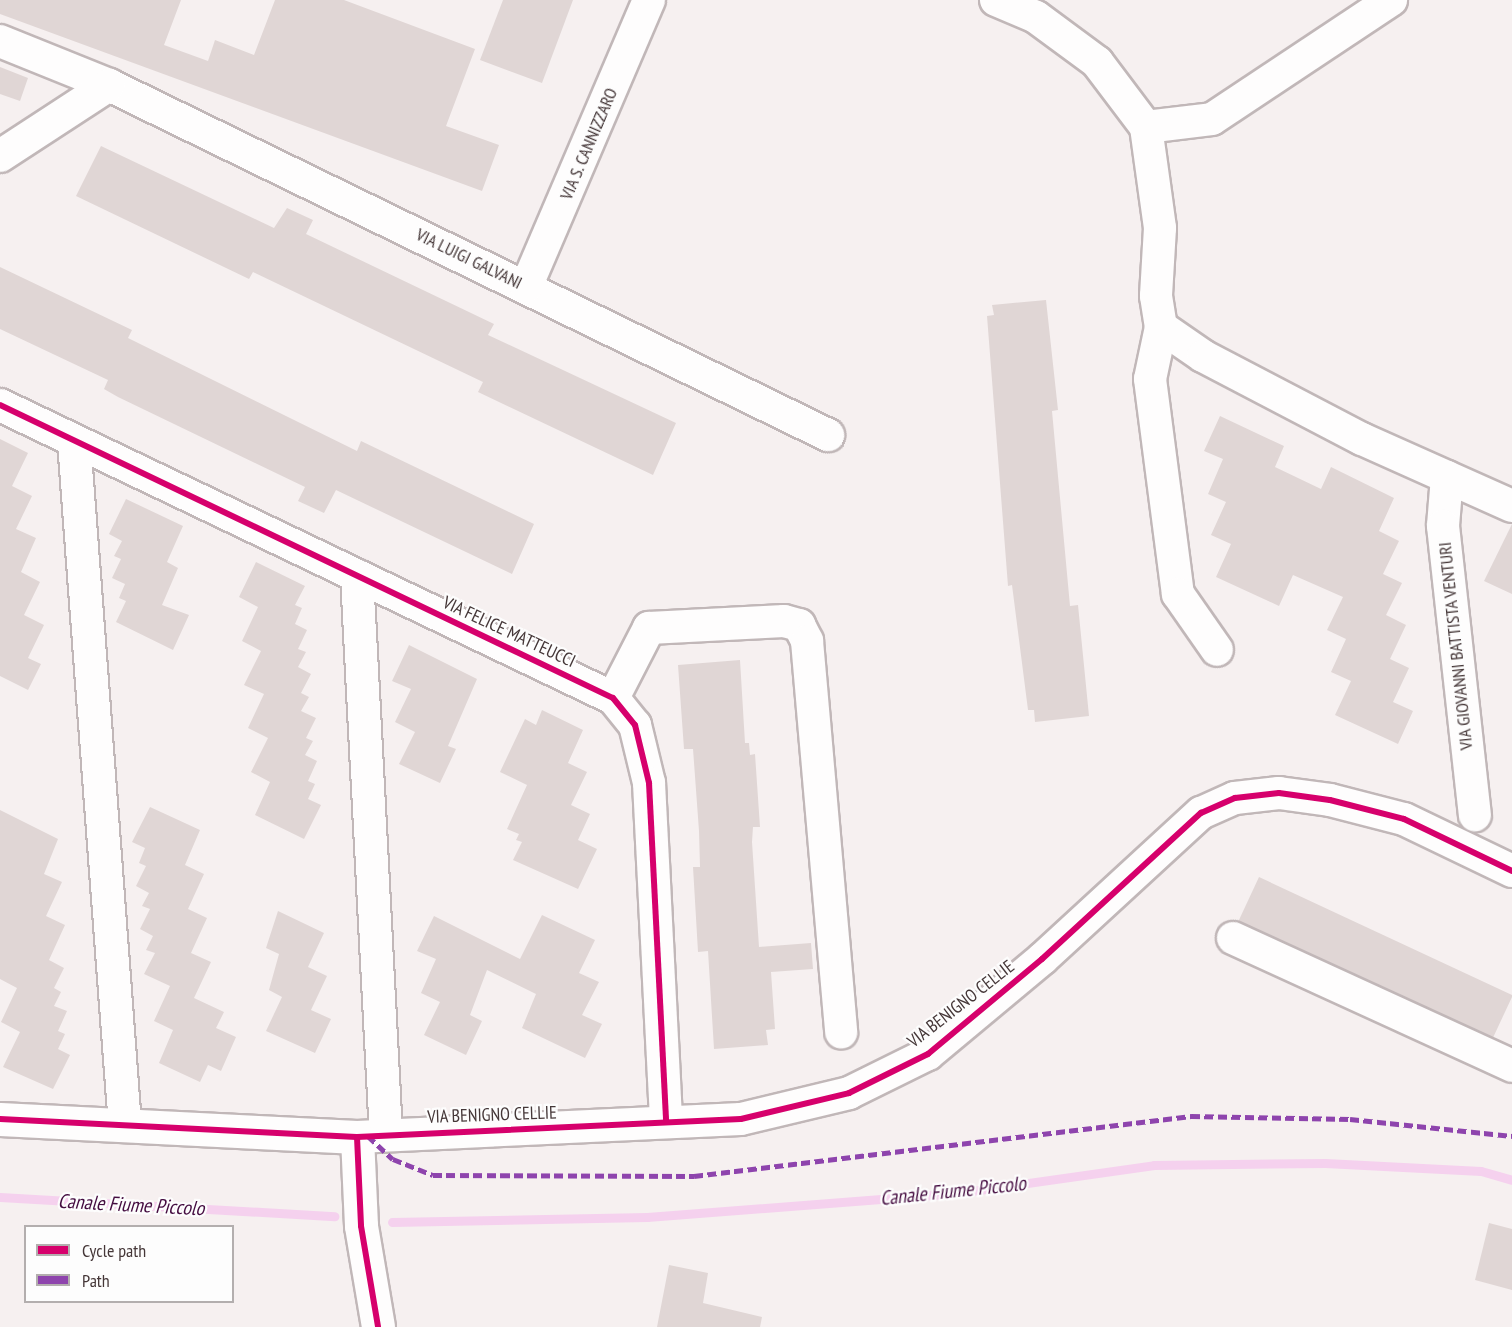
<!DOCTYPE html>
<style>
body{margin:0}
#map{position:relative;width:1512px;height:1327px;overflow:hidden;background:#f6f0f0;font-family:"PT Sans Narrow",sans-serif}
div>[style]{position:absolute}
.stream>*{height:9px;margin:-4.5px;padding:0 4.5px;transform-origin:4.5px;border-radius:4.5px;background:#f5d1ee}
.building>*{inset:0;background:#e0d6d5;transform-origin:0 0}
.roads{filter:drop-shadow(2px 0 #c1b7b8) drop-shadow(-2px 0 #c1b7b8) drop-shadow(0 2px #c1b7b8) drop-shadow(0 -2px #c1b7b8)}
.street>*{height:32px;margin:-16px;padding:0 16px;transform-origin:16px;border-radius:16px;background:#fefdfd}
.secondary>*{height:33px;margin:-16.5px;padding:0 16.5px;transform-origin:16.5px;border-radius:16.5px;background:#fefdfd}
.quiet>*{height:4.5px;margin-top:-2.25px;transform-origin:0;background:repeating-linear-gradient(90deg,#8e44ad 0 9px,transparent 0 13.5px)}
.cycleway>*{height:6px;margin:-3px;padding:0 3px;transform-origin:3px;border-radius:3px;background:#d6006c}
span{translate:-50% -50%;white-space:nowrap;text-align:center;line-height:1.15;-webkit-text-stroke:4.5px #fdfdfd;paint-order:stroke}
.street-label{font-size:18px;color:#453738}
.water-label{font-size:20px;color:#450d41;font-style:italic}
.legend{position:absolute;left:24px;top:1225px;width:210px;height:78px;box-sizing:border-box;background:#fdfdfd;border:2px solid #b3aeae;margin:0;padding:8px 10px;list-style:none;font-size:18px;color:#453738}
.legend li{display:flex;align-items:center;gap:12px;height:30px}
.legend b{width:30px;border:2px solid #b3aeae}
</style>
<div id="map">
<div class="stream">
<div style="left:0;top:1197px;width:335px;rotate:3.3deg"></div>
<div style="left:392px;top:1222px;width:255px;rotate:-1.1deg"></div>
<div style="left:647px;top:1217px;width:312px;rotate:-4.4deg"></div>
<div style="left:958px;top:1193px;width:198px;rotate:-8.1deg"></div>
<div style="left:1154px;top:1165px;width:171px;rotate:-0.7deg"></div>
<div style="left:1325px;top:1163px;width:156px;rotate:2.9deg"></div>
<div style="left:1481px;top:1171px;width:32px;rotate:16deg"></div>
</div>
<div class="building">
<div style="clip-path:polygon(0 0,181px 0,164px 45px,208px 61px,215px 40px,254px 55px,275px 0,344px 0,475px 49px,446px 126px,499px 145px,482px 191px,0 14px)"></div>
<div style="clip-path:polygon(503px 0,573px 0,542px 83px,480px 60px)"></div>
<div style="clip-path:polygon(0 67px,28px 78px,20px 101px,0 94px)"></div>
<div style="clip-path:polygon(101px 146px,274px 228px,287px 208px,313px 220px,306px 234px,494px 324px,488px 335px,676px 423px,653px 475px,478px 392px,483px 382px,253px 272px,249px 279px,76px 196px)"></div>
<div style="clip-path:polygon(0 267px,132px 330px,128px 338px,357px 451px,361px 441px,534px 524px,512px 574px,336px 490px,324px 513px,298px 501px,305px 487px,118px 397px,104px 389px,108px 380px,0 329px)"></div>
<div style="clip-path:polygon(1046px 300px,1058px 410px,1052px 411px,1070px 606px,1078px 605px,1089px 716px,1035px 722px,1034px 710px,1028px 710px,1012px 585px,1008px 586px,987px 316px,994px 315px,992px 305px)"></div>
<div style="clip-path:polygon(1220px 416px,1284px 446px,1275px 467px,1321px 489px,1331px 467px,1394px 498px,1379px 531px,1399px 541px,1383px 574px,1402px 583px,1386px 615px,1406px 625px,1390px 659px,1409px 668px,1393px 702px,1413px 711px,1398px 744px,1335px 715px,1351px 681px,1331px 672px,1346px 639px,1327px 630px,1343px 597px,1293px 575px,1279px 606px,1216px 577px,1231px 544px,1211px 535px,1226px 502px,1208px 494px,1223px 459px,1204px 451px)"></div>
<div style="clip-path:polygon(0 439px,28px 453px,12px 486px,32px 496px,16px 529px,36px 538px,21px 572px,40px 582px,24px 615px,44px 625px,28px 658px,41px 664px,28px 690px,0 676px)"></div>
<div style="clip-path:polygon(126px 499px,183px 526px,167px 562px,178px 568px,162px 605px,189px 615px,173px 650px,116px 622px,126px 601px,119px 598px,125px 584px,112px 578px,121px 559px,114px 556px,122px 541px,109px 534px)"></div>
<div style="clip-path:polygon(1512px 524px,1512px 594px,1484px 581px)"></div>
<div style="clip-path:polygon(256px 562px,305px 586px,295px 605px,302px 608px,295px 624px,307px 630px,298px 649px,306px 652px,298px 667px,311px 674px,301px 693px,309px 697px,301px 711px,316px 718px,306px 738px,313px 741px,305px 755px,317px 761px,308px 781px,315px 784px,308px 799px,321px 805px,304px 839px,255px 815px,270px 782px,251px 772px,268px 738px,248px 728px,264px 694px,244px 685px,261px 651px,242px 641px,258px 607px,239px 597px)"></div>
<div style="clip-path:polygon(409px 645px,477px 679px,448px 746px,456px 749px,440px 783px,399px 764px,415px 732px,395px 722px,411px 689px,392px 681px)"></div>
<div style="clip-path:polygon(740px 660px,745px 743px,749px 743px,750px 755px,755px 754px,760px 827px,753px 827px,752px 842px,759px 947px,811px 943px,813px 969px,771px 972px,775px 1029px,766px 1030px,768px 1045px,714px 1049px,708px 951px,698px 952px,693px 867px,700px 867px,699px 831px,693px 749px,684px 749px,678px 665px)"></div>
<div style="clip-path:polygon(542px 710px,583px 730px,568px 763px,587px 772px,571px 805px,590px 814px,578px 840px,597px 849px,578px 889px,513px 860px,522px 842px,516px 840px,519px 834px,507px 829px,527px 785px,500px 772px,525px 719px,536px 725px)"></div>
<div style="clip-path:polygon(150px 807px,200px 830px,185px 865px,204px 874px,188px 909px,207px 918px,191px 953px,211px 962px,194px 998px,224px 1012px,216px 1028px,236px 1037px,221px 1071px,208px 1065px,200px 1082px,159px 1063px,173px 1030px,154px 1021px,170px 986px,144px 974px,155px 953px,146px 950px,153px 936px,140px 929px,150px 909px,142px 906px,149px 893px,136px 886px,146px 866px,139px 863px,145px 848px,132px 842px)"></div>
<div style="clip-path:polygon(0 810px,58px 839px,44px 874px,62px 882px,46px 916px,65px 925px,49px 960px,64px 968px,54px 988px,61px 992px,54px 1006px,67px 1011px,58px 1031px,65px 1034px,58px 1049px,70px 1055px,53px 1089px,3px 1067px,20px 1032px,1px 1022px,17px 988px,0 979px)"></div>
<div style="left:1259px;top:877px;width:280px;height:49px;rotate:25deg"></div>
<div style="clip-path:polygon(278px 911px,324px 933px,308px 967px,327px 976px,311px 1010px,331px 1019px,315px 1053px,266px 1031px,282px 997px,269px 990px,279px 954px,266px 948px)"></div>
<div style="clip-path:polygon(542px 915px,595px 940px,579px 973px,599px 982px,582px 1015px,602px 1024px,585px 1058px,522px 1028px,536px 994px,487px 970px,470px 1015px,482px 1021px,466px 1055px,424px 1035px,440px 1002px,421px 993px,436px 959px,417px 951px,434px 916px,520px 959px)"></div>
<div style="clip-path:polygon(1489px 1223px,1512px 1229px,1512px 1290px,1475px 1280px)"></div>
<div style="clip-path:polygon(669px 1265px,708px 1273px,703px 1303px,762px 1317px,760px 1327px,657px 1327px)"></div>
</div>
<div class="roads">
<div class="street">
<div style="left:996px;top:0;width:43px;rotate:23deg"></div>
<div style="left:1036px;top:17px;width:76px;rotate:36.4deg"></div>
<div style="left:1097px;top:62px;width:81px;rotate:53deg"></div>
<div style="left:1146px;top:127px;width:102px;rotate:82.1deg"></div>
<div style="left:1160px;top:228px;width:68px;rotate:93.4deg"></div>
<div style="left:1156px;top:296px;width:31px;rotate:81deg"></div>
<div style="left:1161px;top:327px;width:53px;rotate:101.9deg"></div>
<div style="left:1150px;top:379px;width:217px;rotate:82.6deg"></div>
<div style="left:1178px;top:594px;width:68px;rotate:55.1deg"></div>
<div style="left:0;top:41px;width:118px;rotate:22deg"></div>
<div style="left:109px;top:85px;width:800px;rotate:25.96deg"></div>
<div style="left:1146px;top:127px;width:66px;rotate:-6.9deg"></div>
<div style="left:1212px;top:119px;width:215px;rotate:-33.6deg"></div>
<div style="left:0;top:156px;width:130px;rotate:-33.1deg"></div>
<div style="left:526px;top:287px;width:312px;rotate:-66.8deg"></div>
<div style="left:1161px;top:327px;width:51px;rotate:34.6deg"></div>
<div style="left:1203px;top:356px;width:179px;rotate:27.6deg"></div>
<div style="left:1362px;top:439px;width:164px;rotate:24.1deg"></div>
<div style="left:0;top:405px;width:679px;rotate:25.55deg"></div>
<div style="left:613px;top:698px;width:35px;rotate:51deg"></div>
<div style="left:635px;top:725px;width:60px;rotate:76.4deg"></div>
<div style="left:649px;top:783px;width:339px;rotate:87.1deg"></div>
<div style="left:74px;top:441px;width:686px;rotate:85.74deg"></div>
<div style="left:1447px;top:477px;width:49px;rotate:94.7deg"></div>
<div style="left:1443px;top:526px;width:291px;rotate:83.7deg"></div>
<div style="left:357px;top:576px;width:560px;rotate:87.03deg"></div>
<div style="left:613px;top:698px;width:79px;rotate:-62.8deg"></div>
<div style="left:649px;top:628px;width:135px;rotate:-3deg"></div>
<div style="left:784px;top:621px;width:16px;rotate:15deg"></div>
<div style="left:799px;top:625px;width:18px;rotate:63deg"></div>
<div style="left:807px;top:641px;width:393px;rotate:85deg"></div>
<div style="left:1233px;top:938px;width:307px;rotate:24.6deg"></div>
<div style="left:357px;top:1137px;width:384px;rotate:-2.7deg"></div>
<div style="left:741px;top:1119px;width:111px;rotate:-13.5deg"></div>
<div style="left:849px;top:1093px;width:88px;rotate:-26.3deg"></div>
<div style="left:928px;top:1054px;width:148px;rotate:-39.8deg"></div>
<div style="left:1042px;top:959px;width:216px;rotate:-42.6deg"></div>
<div style="left:1201px;top:813px;width:37px;rotate:-24deg"></div>
<div style="left:1235px;top:798px;width:44px;rotate:-6.5deg"></div>
<div style="left:1279px;top:793px;width:51px;rotate:7.8deg"></div>
<div style="left:1330px;top:800px;width:76px;rotate:14.4deg"></div>
<div style="left:1404px;top:819px;width:120px;rotate:25.7deg"></div>
</div>
<div class="secondary">
<div style="left:0;top:1119px;width:357px;rotate:2.9deg"></div>
<div style="left:357px;top:1137px;width:89px;rotate:87.4deg"></div>
<div style="left:361px;top:1226px;width:102px;rotate:80.4deg"></div>
</div>
</div>
<div class="quiet">
<div style="left:368px;top:1136px;width:34px;rotate:43deg"></div>
<div style="left:393px;top:1159px;width:43px;rotate:21.8deg"></div>
<div style="left:433px;top:1175px;width:261px;rotate:0.2deg"></div>
<div style="left:694px;top:1176px;width:501px;rotate:-6.88deg"></div>
<div style="left:1191px;top:1116px;width:159px;rotate:1.1deg"></div>
<div style="left:1350px;top:1119px;width:163px;rotate:6deg"></div>
</div>
<div class="cycleway">
<div style="left:0;top:405px;width:679px;rotate:25.55deg"></div>
<div style="left:613px;top:698px;width:35px;rotate:51deg"></div>
<div style="left:635px;top:725px;width:60px;rotate:76.4deg"></div>
<div style="left:649px;top:783px;width:339px;rotate:87.1deg"></div>
<div style="left:0;top:1119px;width:357px;rotate:2.9deg"></div>
<div style="left:357px;top:1137px;width:384px;rotate:-2.7deg"></div>
<div style="left:741px;top:1119px;width:111px;rotate:-13.5deg"></div>
<div style="left:849px;top:1093px;width:88px;rotate:-26.3deg"></div>
<div style="left:928px;top:1054px;width:148px;rotate:-39.8deg"></div>
<div style="left:1042px;top:959px;width:216px;rotate:-42.6deg"></div>
<div style="left:1201px;top:813px;width:37px;rotate:-24deg"></div>
<div style="left:1235px;top:798px;width:44px;rotate:-6.5deg"></div>
<div style="left:1279px;top:793px;width:51px;rotate:7.8deg"></div>
<div style="left:1330px;top:800px;width:76px;rotate:14.4deg"></div>
<div style="left:1404px;top:819px;width:120px;rotate:25.7deg"></div>
<div style="left:357px;top:1137px;width:89px;rotate:87.4deg"></div>
<div style="left:361px;top:1226px;width:102px;rotate:80.4deg"></div>
</div>
<div class="street-label">
<span style="left:589px;top:144px;rotate:-67deg">VIA S. CANNIZZARO</span>
<span style="left:469px;top:259px;rotate:26deg">VIA LUIGI GALVANI</span>
<span style="left:509px;top:632px;rotate:25deg">VIA FELICE MATTEUCCI</span>
<span style="left:1456px;top:646px;rotate:-96deg">VIA GIOVANNI BATTISTA VENTURI</span>
<span style="left:961px;top:1004px;rotate:-38deg">VIA BENIGNO CELLIE</span>
<span style="left:492px;top:1115px;rotate:-2deg">VIA BENIGNO CELLIE</span>
</div>
<div class="water-label">
<span style="left:953px;top:1191px;rotate:-6deg">Canale Fiume Piccolo</span>
<span style="left:131px;top:1205px;rotate:3deg">Canale Fiume Piccolo</span>
</div>
<ul class="legend">
<li><b style="height:8px;background:#d6006c"></b>Cycle path</li>
<li><b style="height:8px;background:#8e44ad"></b>Path</li>
</ul>
</div>
